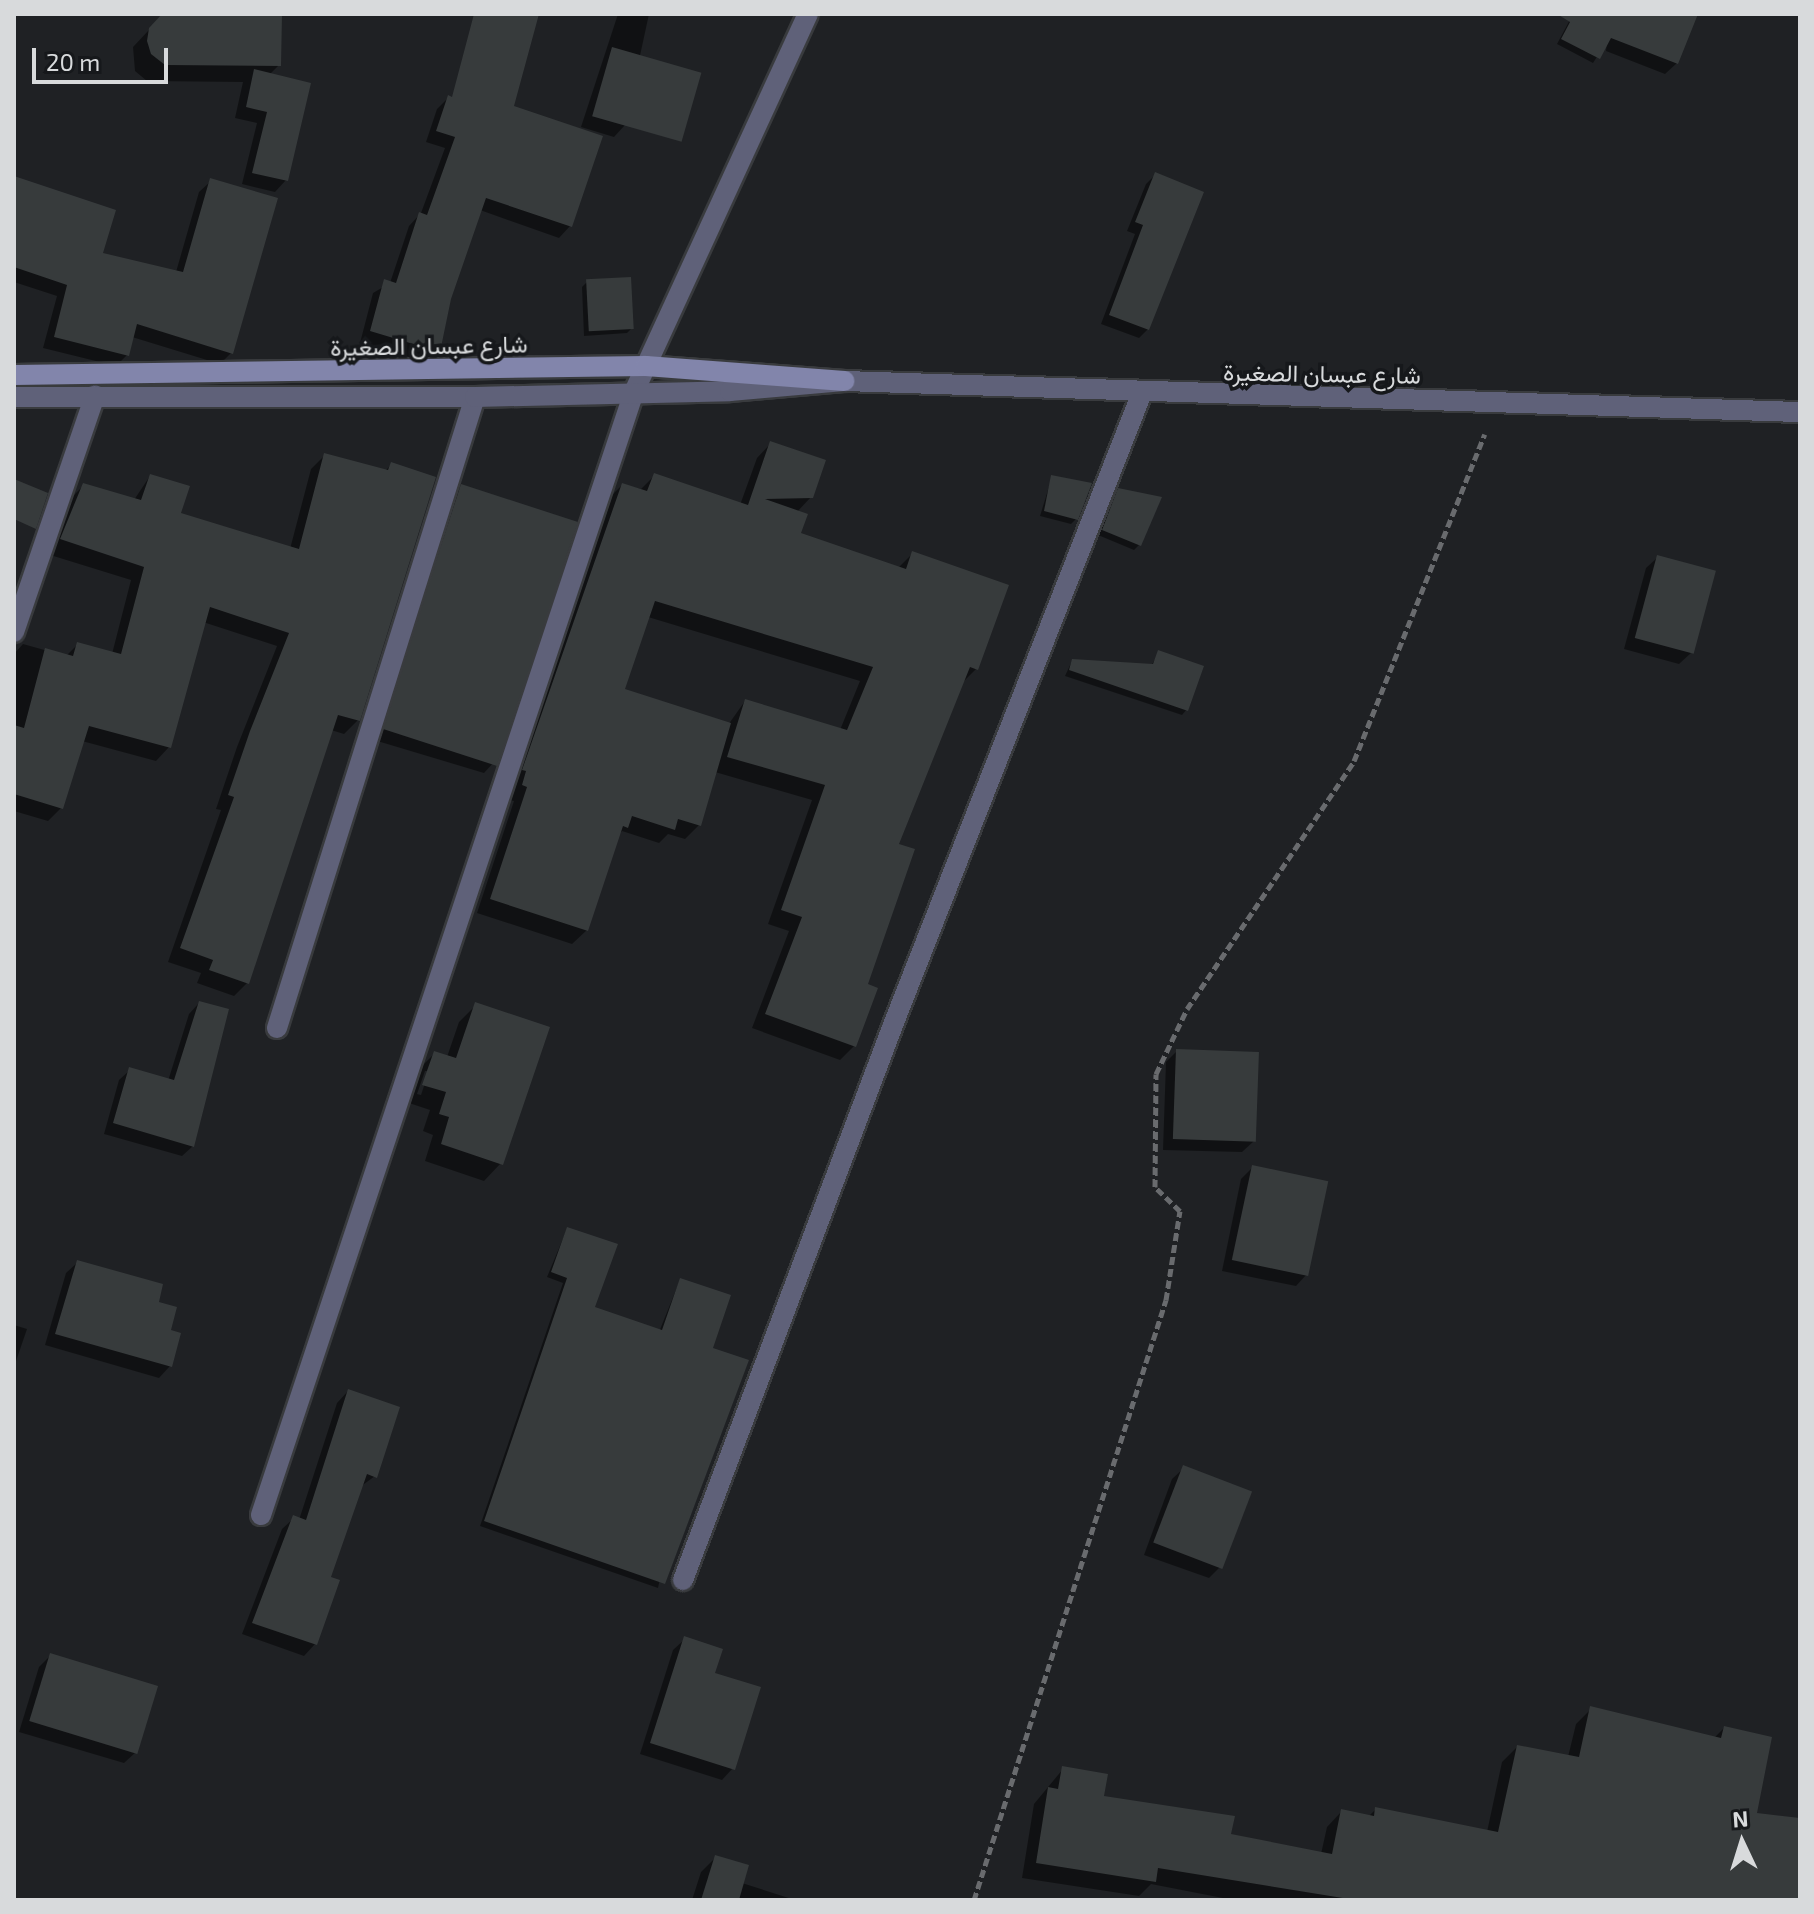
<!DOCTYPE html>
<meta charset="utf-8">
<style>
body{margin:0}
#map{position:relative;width:1814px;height:1914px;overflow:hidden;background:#1f2124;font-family:"Exo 2",Vazirmatn,sans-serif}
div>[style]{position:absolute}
.shadow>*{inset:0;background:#0007}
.building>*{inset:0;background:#373b3c;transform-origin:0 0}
.path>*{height:5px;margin-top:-2.5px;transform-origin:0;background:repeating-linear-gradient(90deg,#696b6e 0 8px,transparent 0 12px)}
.roads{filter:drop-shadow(2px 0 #393b3e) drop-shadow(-2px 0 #393b3e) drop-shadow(0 2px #393b3e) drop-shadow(0 -2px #393b3e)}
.service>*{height:20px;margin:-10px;padding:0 10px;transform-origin:10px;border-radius:10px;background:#5f6179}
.tertiary>*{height:20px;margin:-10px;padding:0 10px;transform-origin:10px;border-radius:10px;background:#5f6179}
.secondary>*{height:20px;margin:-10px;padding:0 10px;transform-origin:10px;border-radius:10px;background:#8285ab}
span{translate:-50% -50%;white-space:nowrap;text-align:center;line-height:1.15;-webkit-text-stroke:7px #16181b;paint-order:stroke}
.street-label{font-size:24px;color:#d8dadc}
.frame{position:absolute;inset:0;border:16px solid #d8dadc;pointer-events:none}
.north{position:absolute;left:1702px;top:1802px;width:80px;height:80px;-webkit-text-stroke:6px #16181b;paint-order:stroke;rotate:356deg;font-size:22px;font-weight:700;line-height:32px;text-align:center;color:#d8dadc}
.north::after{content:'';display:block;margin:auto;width:28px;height:36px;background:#d8dadc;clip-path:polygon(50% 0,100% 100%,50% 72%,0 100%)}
.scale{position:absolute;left:32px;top:48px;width:136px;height:36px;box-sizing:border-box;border:4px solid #d8dadc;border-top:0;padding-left:10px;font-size:24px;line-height:28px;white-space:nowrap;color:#d8dadc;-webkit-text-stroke:6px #16181b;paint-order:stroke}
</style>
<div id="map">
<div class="shadow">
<div style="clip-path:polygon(164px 14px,280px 14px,279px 65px,269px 75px,286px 180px,275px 192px,242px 184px,257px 123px,235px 118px,243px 82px,147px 81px,135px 71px,133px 47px)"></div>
<div style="clip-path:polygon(618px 14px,649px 14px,625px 125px,614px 137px,581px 127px)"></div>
<div style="clip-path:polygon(1573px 14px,1696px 14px,1677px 63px,1665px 74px,1606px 51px,1607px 41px,1593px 63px,1557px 44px)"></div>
<div style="clip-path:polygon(448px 98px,600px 138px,570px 226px,559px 238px,480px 210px,450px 298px,438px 350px,427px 362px,360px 343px,373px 293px,390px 283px,409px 226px,421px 213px,445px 148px,426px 142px,437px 109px)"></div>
<div style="clip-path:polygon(1155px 175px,1148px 329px,1139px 338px,1101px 324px,1135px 234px,1127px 231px,1146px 184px)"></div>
<div style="clip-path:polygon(14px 178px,101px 254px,176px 272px,199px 192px,211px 181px,231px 353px,220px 364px,132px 337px,127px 355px,116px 366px,43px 348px,57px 296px,14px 282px)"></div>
<div style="clip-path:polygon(587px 282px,632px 328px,627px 333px,584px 336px,582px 287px)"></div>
<div style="clip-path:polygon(evenodd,771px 443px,811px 497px,797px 512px,799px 534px,898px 568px,913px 553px,976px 669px,962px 683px,896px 845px,854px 1046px,840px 1060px,752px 1028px,789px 931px,768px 924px,812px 800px,715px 772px,699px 825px,685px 839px,668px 834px,659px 843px,622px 831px,618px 836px,587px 930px,572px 944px,477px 913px,514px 801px,509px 800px,608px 499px,622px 485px,641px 489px,655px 475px,740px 505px,757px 458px,771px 443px,648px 617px,860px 681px,840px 730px,745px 701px,728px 725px,623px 691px,648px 617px)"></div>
<div style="clip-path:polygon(325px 455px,385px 471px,391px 465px,358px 720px,344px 734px,331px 730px,247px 983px,234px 996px,197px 983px,201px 973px,168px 962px,221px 810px,216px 809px,237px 747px,277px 646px,203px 622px,169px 747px,156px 761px,82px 741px,61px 808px,48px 821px,14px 811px,14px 654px,23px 644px,66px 656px,77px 645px,112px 654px,131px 580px,47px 554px,70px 499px,84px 485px,134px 500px,150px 476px,179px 515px,290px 549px,311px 469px)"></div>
<div style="clip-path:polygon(1052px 477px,1076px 519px,1071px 524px,1040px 516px)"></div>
<div style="clip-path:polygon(462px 487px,495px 761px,484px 773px,374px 740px,450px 498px)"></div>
<div style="clip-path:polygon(1119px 490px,1139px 545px,1134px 550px,1098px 535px)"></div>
<div style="clip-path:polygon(1658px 557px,1691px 653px,1679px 664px,1624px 649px,1646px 568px)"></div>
<div style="clip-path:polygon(1159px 653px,1187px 709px,1182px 715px,1065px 676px,1072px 661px,1151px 666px)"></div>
<div style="clip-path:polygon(199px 1003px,193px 1146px,182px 1156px,104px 1134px,119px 1080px,130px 1070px,168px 1081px,189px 1014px)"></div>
<div style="clip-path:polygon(evenodd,476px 1005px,501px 1163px,484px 1181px,425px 1161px,433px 1135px,423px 1131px,430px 1110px,406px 1102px,418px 1070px,435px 1053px,447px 1057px,459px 1022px,476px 1005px,425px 1071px,429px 1071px,421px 1095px,417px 1094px,425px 1071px)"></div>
<div style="clip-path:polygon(1177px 1051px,1254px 1141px,1242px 1152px,1163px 1150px,1166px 1062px)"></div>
<div style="clip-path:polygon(1252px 1168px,1307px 1274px,1296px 1286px,1222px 1271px,1241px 1179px)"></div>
<div style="clip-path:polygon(567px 1229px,592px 1309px,659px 1332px,680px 1280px,711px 1349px,658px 1588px,480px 1526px,563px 1283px,547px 1277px)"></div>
<div style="clip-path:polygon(78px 1262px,156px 1303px,168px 1331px,170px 1366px,159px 1378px,45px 1345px,66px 1273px)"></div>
<div style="clip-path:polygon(14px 1325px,27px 1329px,14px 1367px)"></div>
<div style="clip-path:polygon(348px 1391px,375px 1476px,360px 1487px,328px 1579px,315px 1644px,304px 1656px,242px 1634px,282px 1529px,294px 1518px,299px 1520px,337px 1403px)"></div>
<div style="clip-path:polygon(1184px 1468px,1220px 1567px,1209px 1578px,1144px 1555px,1172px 1479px)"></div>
<div style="clip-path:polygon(685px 1639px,713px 1674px,733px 1768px,722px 1780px,640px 1754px,673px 1650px)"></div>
<div style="clip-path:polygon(51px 1655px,136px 1752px,124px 1763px,19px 1732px,39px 1667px)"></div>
<div style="clip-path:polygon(1591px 1709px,1714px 1738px,1724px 1728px,1755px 1815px,1800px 1820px,1800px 1900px,1233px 1900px,1151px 1884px,1139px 1896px,1022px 1878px,1034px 1804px,1063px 1769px,1102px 1798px,1229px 1835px,1321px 1854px,1327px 1827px,1342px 1811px,1368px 1817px,1376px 1809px,1487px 1832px,1502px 1762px,1517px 1747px,1568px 1757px,1576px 1724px)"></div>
<div style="clip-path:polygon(716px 1857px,742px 1883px,795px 1900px,692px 1900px,701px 1872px)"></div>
</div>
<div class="building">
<div style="clip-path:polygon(162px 14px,282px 14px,281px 66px,165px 65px,151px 54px,147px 41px,149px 28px)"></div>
<div style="clip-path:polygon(474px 14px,539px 14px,514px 106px,603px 136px,572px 227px,486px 198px,451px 299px,440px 352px,370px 331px,384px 279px,396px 283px,419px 212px,427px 215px,455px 137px,436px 131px,448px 95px,452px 97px)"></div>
<div style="clip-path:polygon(1557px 14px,1698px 14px,1678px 64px,1611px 38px,1600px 59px,1561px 39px,1570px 22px)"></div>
<div style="left:612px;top:47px;width:93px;height:72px;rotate:16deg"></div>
<div style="clip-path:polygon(254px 69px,311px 83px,288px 181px,252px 173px,267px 112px,246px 107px)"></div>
<div style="clip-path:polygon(1155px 172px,1204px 192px,1149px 330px,1109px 315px,1143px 225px,1135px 222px)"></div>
<div style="clip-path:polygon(14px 176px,116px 210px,103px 253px,183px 272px,210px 178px,278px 198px,233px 354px,137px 324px,129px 356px,54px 337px,67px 285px,14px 267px)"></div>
<div style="left:631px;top:277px;width:52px;height:45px;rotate:87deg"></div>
<div style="clip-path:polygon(770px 441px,826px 460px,813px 498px,765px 499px,808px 514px,801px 533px,906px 569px,912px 551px,1009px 585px,978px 670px,970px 667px,899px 844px,915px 849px,868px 984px,878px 988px,856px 1047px,765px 1014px,802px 917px,781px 910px,825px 785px,727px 757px,745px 699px,847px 730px,873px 667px,655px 601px,625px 689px,731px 723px,701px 826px,678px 819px,675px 830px,632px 816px,628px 828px,623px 826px,588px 931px,490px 899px,527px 787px,522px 785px,526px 771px,522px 770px,622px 483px,647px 491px,654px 473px,748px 505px)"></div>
<div style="clip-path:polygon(324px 453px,388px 470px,391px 462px,436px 477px,360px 721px,338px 715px,249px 984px,209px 970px,213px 960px,180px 948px,234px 797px,228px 795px,250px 731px,289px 633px,210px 607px,171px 748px,89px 726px,63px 809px,14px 794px,14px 725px,24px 728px,45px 648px,73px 656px,77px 642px,121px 654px,144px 567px,60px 539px,83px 483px,141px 500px,150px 474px,190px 486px,181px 513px,299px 549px)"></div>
<div style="clip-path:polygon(1051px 475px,1092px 483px,1078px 520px,1044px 511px)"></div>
<div style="clip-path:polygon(14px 479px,48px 493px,36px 529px,14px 519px)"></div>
<div style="left:461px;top:484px;width:123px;height:257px;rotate:18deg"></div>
<div style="clip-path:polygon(1118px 488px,1162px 497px,1141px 546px,1102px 530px)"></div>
<div style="left:1657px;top:555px;width:61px;height:86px;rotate:15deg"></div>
<div style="clip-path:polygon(1158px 650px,1204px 666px,1188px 711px,1069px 670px,1072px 659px,1153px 664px)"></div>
<div style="clip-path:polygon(199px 1001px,229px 1009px,194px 1147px,113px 1123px,129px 1067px,174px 1080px)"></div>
<div style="clip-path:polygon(475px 1002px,550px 1027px,503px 1165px,441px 1144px,449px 1117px,439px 1114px,446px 1092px,422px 1085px,434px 1051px,456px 1058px)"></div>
<div style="left:1176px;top:1049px;width:83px;height:90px;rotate:2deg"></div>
<div style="left:1252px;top:1165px;width:78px;height:97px;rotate:12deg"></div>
<div style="clip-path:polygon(567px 1227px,618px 1244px,595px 1307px,662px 1330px,680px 1278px,731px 1295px,713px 1348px,749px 1360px,665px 1584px,484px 1521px,567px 1278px,551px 1272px)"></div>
<div style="clip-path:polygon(77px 1260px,163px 1284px,159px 1302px,177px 1307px,171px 1330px,181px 1333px,172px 1367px,55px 1334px)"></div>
<div style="clip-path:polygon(348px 1389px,400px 1407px,377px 1478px,367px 1474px,331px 1577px,340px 1580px,317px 1645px,252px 1623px,293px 1515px,306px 1520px)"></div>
<div style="left:1183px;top:1465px;width:74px;height:83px;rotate:21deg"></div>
<div style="clip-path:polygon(684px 1636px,723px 1649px,715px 1673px,761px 1687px,735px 1770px,650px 1743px)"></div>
<div style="left:50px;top:1653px;width:113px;height:71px;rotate:17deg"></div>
<div style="clip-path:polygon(1590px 1706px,1721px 1738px,1724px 1726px,1772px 1737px,1757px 1813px,1800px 1818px,1800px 1900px,1355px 1900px,1158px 1868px,1156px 1882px,1036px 1863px,1048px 1787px,1058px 1789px,1062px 1766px,1108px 1774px,1104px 1796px,1235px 1816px,1231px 1834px,1332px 1854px,1341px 1809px,1374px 1816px,1375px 1807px,1498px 1832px,1517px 1745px,1579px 1757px)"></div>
<div style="clip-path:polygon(715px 1855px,749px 1865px,739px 1900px,701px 1900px)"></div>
</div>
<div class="path">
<div style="left:974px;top:1900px;width:630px;rotate:-72.26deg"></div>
<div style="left:1166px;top:1300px;width:90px;rotate:-81.1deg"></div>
<div style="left:1180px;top:1211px;width:35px;rotate:-136deg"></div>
<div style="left:1155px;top:1187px;width:113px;rotate:-89.5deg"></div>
<div style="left:1156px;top:1074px;width:72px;rotate:-64.5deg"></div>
<div style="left:1187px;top:1009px;width:299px;rotate:-56deg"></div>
<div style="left:1354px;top:761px;width:352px;rotate:-68.2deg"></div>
</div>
<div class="roads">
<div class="service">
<div style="left:14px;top:632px;width:250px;rotate:-71.1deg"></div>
<div style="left:277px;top:1028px;width:661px;rotate:-72.58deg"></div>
<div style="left:261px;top:1515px;width:1183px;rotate:-71.63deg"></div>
<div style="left:634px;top:392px;width:416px;rotate:-65.3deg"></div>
<div style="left:683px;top:1580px;width:593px;rotate:-69.27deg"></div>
<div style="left:893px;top:1025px;width:677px;rotate:-68.51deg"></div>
</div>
<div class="tertiary">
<div style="left:14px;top:397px;width:461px"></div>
<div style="left:475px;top:397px;width:255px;rotate:-1.3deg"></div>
<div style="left:730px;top:391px;width:114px;rotate:-5deg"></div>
<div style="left:844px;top:381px;width:957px;rotate:1.86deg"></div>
</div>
<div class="secondary">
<div style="left:14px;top:375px;width:632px;rotate:-0.82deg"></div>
<div style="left:646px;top:366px;width:199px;rotate:4.3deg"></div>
</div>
</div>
<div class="street-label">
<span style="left:429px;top:345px;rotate:-1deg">شارع عبسان الصغيرة</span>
<span style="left:1322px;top:373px;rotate:1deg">شارع عبسان الصغيرة</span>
</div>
<div class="frame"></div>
<div class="north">N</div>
<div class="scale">20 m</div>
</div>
